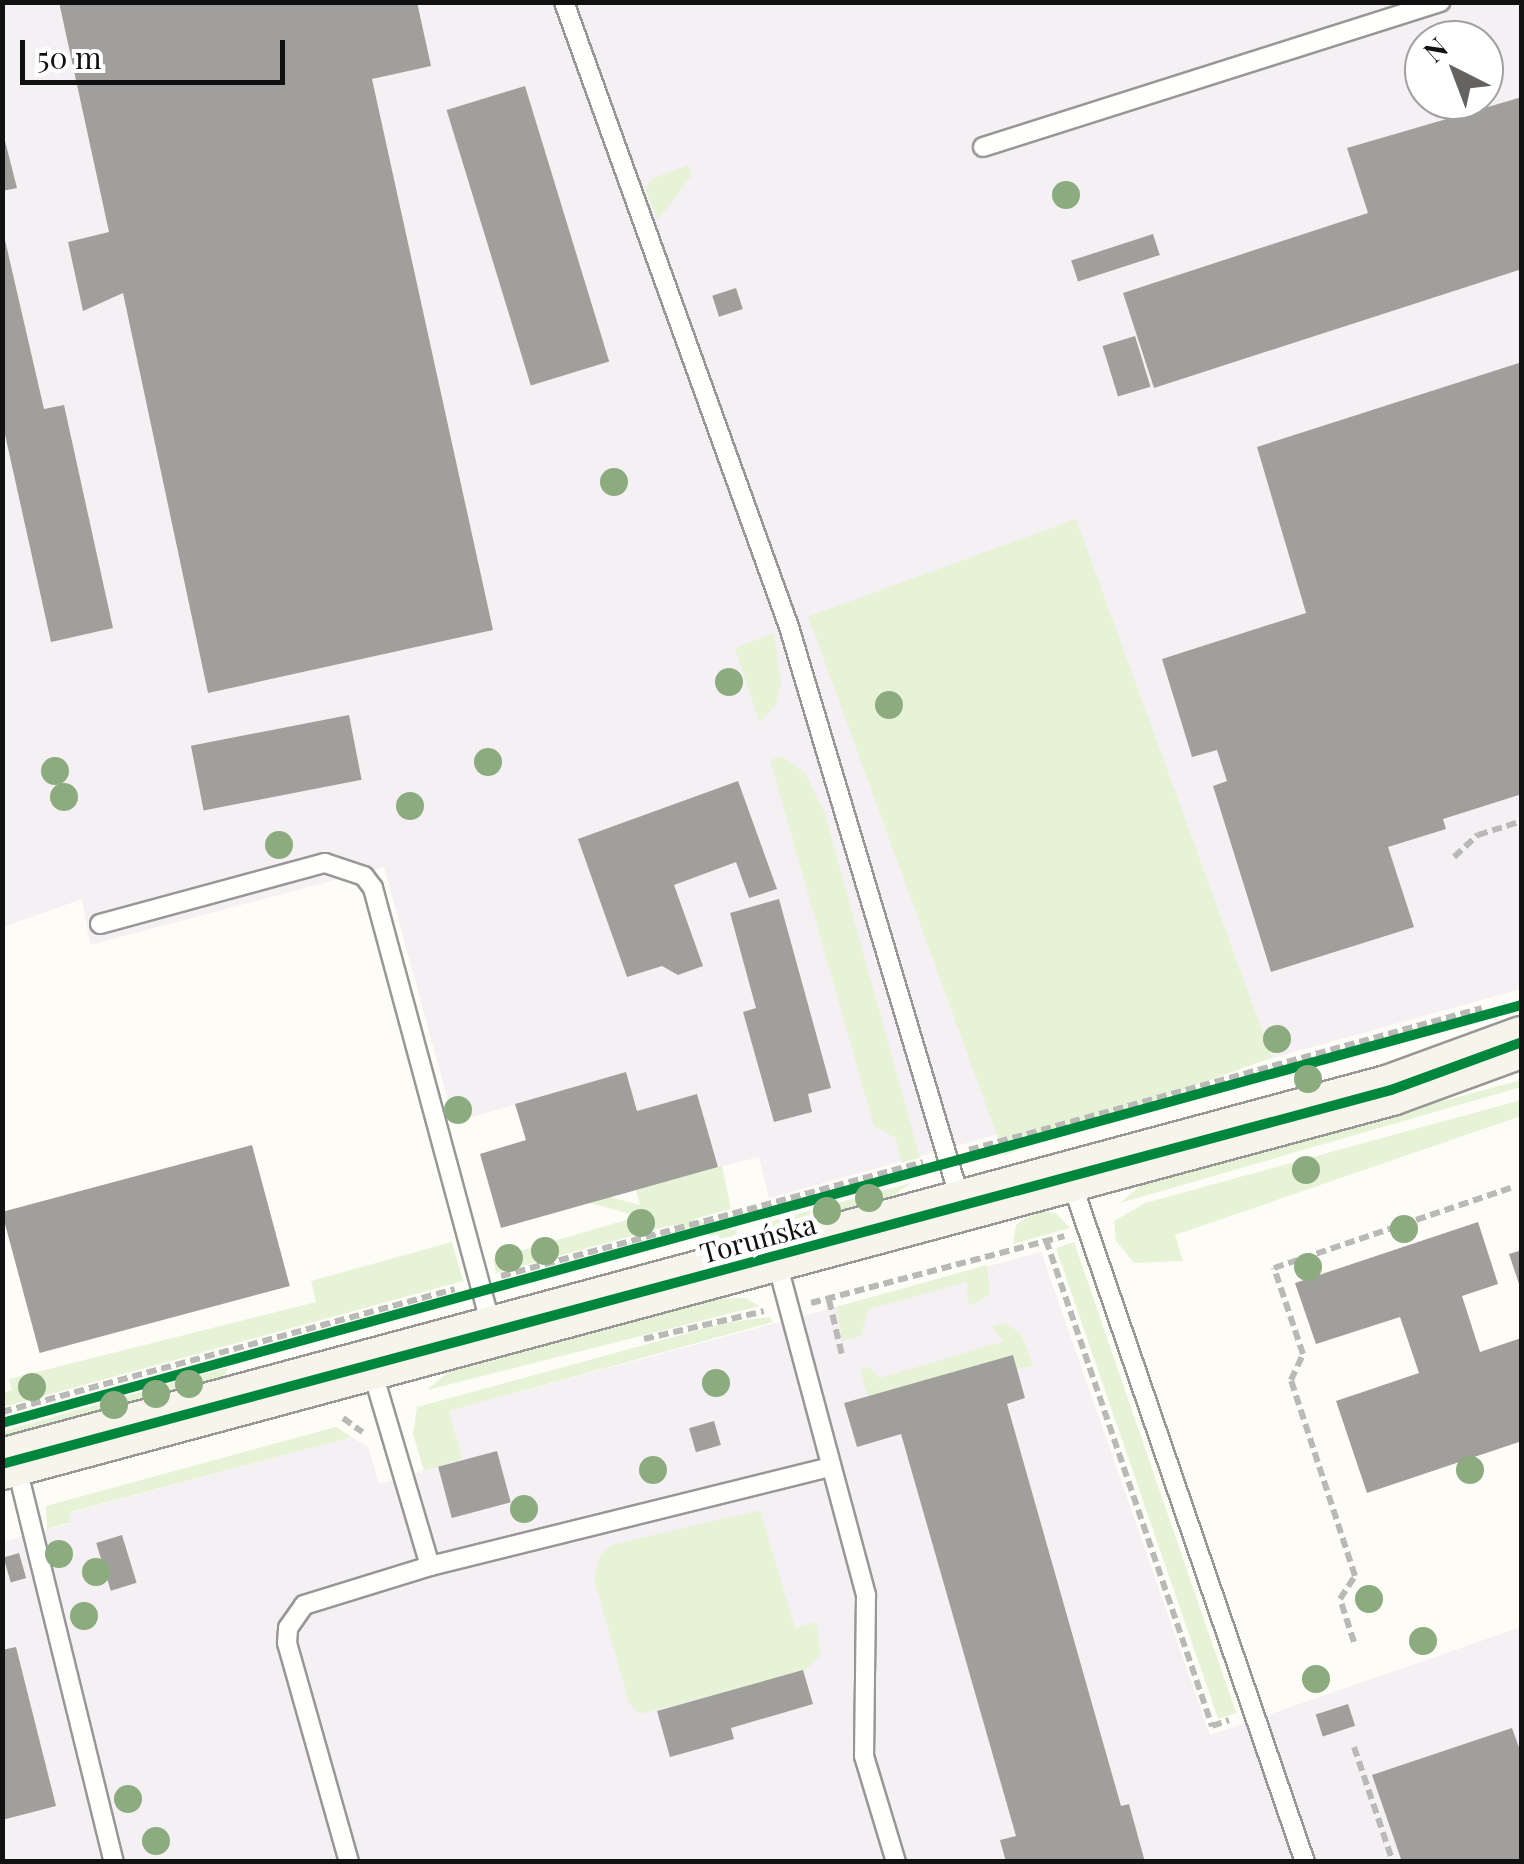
<!DOCTYPE html>
<meta charset="utf-8">
<style>
body{margin:0}
#map{position:relative;width:1524px;height:1864px;overflow:hidden;background:#fdfcf7;font-family:"Playfair Display",serif}
div>[style]{position:absolute}
.industrial>*{inset:0;background:#f5f0f3}
.green>*{inset:0;background:#e7f3d7;transform-origin:0 0}
.building>*{inset:0;background:#a19f9c;transform-origin:0 0}
.path>*{height:6px;margin-top:-3px;transform-origin:0;background:repeating-linear-gradient(90deg,#b9b9b8 0 10px,transparent 0 15px)}
.roads{filter:drop-shadow(2px 0 #979795) drop-shadow(-2px 0 #979795) drop-shadow(0 2px #979795) drop-shadow(0 -2px #979795)}
.lane>*{height:18px;margin:-9px;padding:0 9px;transform-origin:9px;border-radius:9px;background:#fffffe}
.secondary>*{height:50px;margin:-25px;padding:0 25px;transform-origin:25px;border-radius:25px;background:#f6f4eb}
.cycleway>*{height:10px;margin:-5px;padding:0 5px;transform-origin:5px;border-radius:5px;background:#00873e}
.trees>*{width:28px;height:28px;margin:-14px;border-radius:50%;background:#8cac80}
span{translate:-50% -50%;white-space:nowrap;text-align:center;line-height:1.15;-webkit-text-stroke:10px #fff;paint-order:stroke}
.street-label{font-size:28px;color:#111}
.frame{position:absolute;inset:0;border:5px solid #111;pointer-events:none}
.north{position:absolute;left:1404px;top:20px;width:100px;height:100px;box-sizing:border-box;background:#fff;border:2px solid #a0a0a0;border-radius:50%;rotate:318deg;font-size:28px;font-weight:700;line-height:40px;text-align:center;color:#111}
.north::after{content:'';display:block;margin:auto;width:35px;height:45px;background:#646362;clip-path:polygon(50% 0,100% 100%,50% 72%,0 100%)}
.scale{position:absolute;left:20px;top:40px;width:265px;height:45px;box-sizing:border-box;border:5px solid #111;border-top:0;padding-left:12px;font-size:30px;line-height:35px;white-space:nowrap;color:#111;-webkit-text-stroke:8px #fff;paint-order:stroke}
</style>
<div id="map">
<div class="industrial">
<div style="clip-path:polygon(evenodd,3px 3px,1521px 3px,1521px 989px,769px 1198px,759px 1157px,718px 1167px,697px 1094px,637px 1111px,626px 1073px,454px 1122px,384px 867px,90px 945px,82px 899px,3px 927px,3px 3px,1424px 40px,1484px 40px,1484px 100px,1424px 100px,1424px 40px)"></div>
<div style="clip-path:polygon(1041px 1252px,1210px 1735px,1521px 1627px,1521px 1861px,3px 1862px,3px 1542px,71px 1523px,69px 1513px,352px 1437px,368px 1447px,379px 1484px,462px 1459px,448px 1411px)"></div>
</div>
<div class="green">
<div style="clip-path:polygon(689px 165px,691px 176px,658px 220px,645px 188px,653px 178px)"></div>
<div style="left:1076px;top:519px;width:573px;height:285px;rotate:70deg"></div>
<div style="clip-path:polygon(774px 633px,781px 684px,776px 705px,759px 723px,735px 648px)"></div>
<div style="clip-path:polygon(781px 756px,805px 773px,825px 814px,920px 1158px,901px 1163px,896px 1138px,874px 1126px,770px 760px)"></div>
<div style="clip-path:polygon(1521px 1080px,1521px 1087px,1120px 1203px,1146px 1181px)"></div>
<div style="clip-path:polygon(1521px 1100px,1521px 1116px,1175px 1235px,1183px 1261px,1134px 1263px,1116px 1241px,1114px 1221px,1145px 1203px)"></div>
<div style="clip-path:polygon(722px 1166px,731px 1209px,496px 1273px,493px 1259px,643px 1215px,636px 1190px)"></div>
<div style="clip-path:polygon(911px 1183px,884px 1202px,770px 1233px,760px 1224px)"></div>
<div style="clip-path:polygon(1039px 1210px,1057px 1214px,1070px 1228px,1013px 1244px,1016px 1225px)"></div>
<div style="left:737px;top:1231px;width:11px;height:241px;rotate:105deg"></div>
<div style="clip-path:polygon(452px 1242px,463px 1281px,3px 1407px,3px 1393px,12px 1390px,9px 1379px,316px 1302px,311px 1281px)"></div>
<div style="left:1074px;top:1242px;width:498px;height:19px;rotate:71deg"></div>
<div style="clip-path:polygon(987px 1265px,990px 1294px,978px 1302px,968px 1305px,967px 1282px,869px 1309px,861px 1336px,842px 1341px,836px 1307px)"></div>
<div style="clip-path:polygon(745px 1298px,760px 1306px,427px 1390px,447px 1373px,718px 1299px)"></div>
<div style="clip-path:polygon(770px 1317px,773px 1322px,449px 1411px,462px 1459px,424px 1471px,413px 1434px,417px 1407px,725px 1323px)"></div>
<div style="clip-path:polygon(1003px 1323px,1021px 1333px,1033px 1366px,868px 1397px,860px 1370px,870px 1367px,880px 1378px,1004px 1341px,991px 1327px)"></div>
<div style="clip-path:polygon(229px 1367px,221px 1381px,3px 1440px,3px 1431px)"></div>
<div style="clip-path:polygon(336px 1427px,352px 1437px,70px 1512px,71px 1522px,47px 1529px,46px 1506px)"></div>
<div style="clip-path:polygon(760px 1510px,795px 1628px,817px 1622px,820px 1656px,803px 1672px,640px 1714px,629px 1703px,594px 1579px,600px 1555px,611px 1545px)"></div>
</div>
<div class="building">
<div style="clip-path:polygon(59px 2px,417px 2px,431px 66px,372px 79px,493px 630px,208px 693px,123px 293px,83px 311px,68px 242px,109px 232px)"></div>
<div style="left:525px;top:86px;width:288px;height:82px;rotate:73deg"></div>
<div style="clip-path:polygon(1522px 97px,1522px 269px,1154px 388px,1123px 293px,1368px 213px,1347px 148px)"></div>
<div style="clip-path:polygon(2px 129px,17px 188px,2px 191px)"></div>
<div style="clip-path:polygon(2px 227px,44px 409px,64px 405px,113px 628px,51px 642px,2px 421px)"></div>
<div style="left:1153px;top:234px;width:22px;height:86px;rotate:72deg"></div>
<div style="left:736px;top:288px;width:22px;height:25px;rotate:72deg"></div>
<div style="left:1135px;top:336px;width:53px;height:34px;rotate:73deg"></div>
<div style="clip-path:polygon(1522px 362px,1522px 794px,1443px 819px,1446px 829px,1388px 847px,1414px 927px,1271px 972px,1213px 786px,1227px 781px,1217px 750px,1192px 757px,1162px 659px,1306px 613px,1257px 447px)"></div>
<div style="left:349px;top:715px;width:66px;height:161px;rotate:79deg"></div>
<div style="clip-path:polygon(738px 781px,777px 889px,749px 898px,736px 862px,674px 885px,703px 966px,678px 975px,662px 966px,627px 977px,578px 839px)"></div>
<div style="clip-path:polygon(779px 899px,831px 1088px,808px 1094px,812px 1112px,774px 1122px,743px 1012px,756px 1008px,730px 913px)"></div>
<div style="clip-path:polygon(626px 1072px,637px 1111px,697px 1094px,718px 1167px,501px 1228px,480px 1154px,526px 1140px,515px 1104px)"></div>
<div style="left:252px;top:1145px;width:146px;height:259px;rotate:75deg"></div>
<div style="clip-path:polygon(1478px 1222px,1498px 1284px,1462px 1296px,1480px 1352px,1521px 1338px,1522px 1441px,1367px 1493px,1336px 1401px,1419px 1373px,1400px 1317px,1316px 1344px,1295px 1283px)"></div>
<div style="clip-path:polygon(1522px 1250px,1522px 1290px,1521px 1290px,1509px 1254px)"></div>
<div style="clip-path:polygon(1013px 1355px,1025px 1398px,1007px 1404px,1121px 1806px,1129px 1804px,1145px 1862px,1006px 1862px,1000px 1840px,1016px 1836px,901px 1434px,857px 1447px,844px 1403px)"></div>
<div style="left:714px;top:1421px;width:25px;height:26px;rotate:74deg"></div>
<div style="left:497px;top:1451px;width:53px;height:61px;rotate:75deg"></div>
<div style="left:122px;top:1535px;width:50px;height:27px;rotate:73deg"></div>
<div style="left:19px;top:1553px;width:26px;height:16px;rotate:74deg"></div>
<div style="clip-path:polygon(16px 1647px,56px 1806px,2px 1820px,2px 1650px)"></div>
<div style="clip-path:polygon(803px 1670px,813px 1704px,731px 1728px,734px 1739px,670px 1757px,657px 1711px)"></div>
<div style="left:1348px;top:1704px;width:23px;height:34px;rotate:72deg"></div>
<div style="clip-path:polygon(1512px 1728px,1522px 1756px,1522px 1862px,1402px 1862px,1372px 1775px)"></div>
</div>
<div class="path">
<div style="left:1454px;top:857px;width:33px;rotate:-43deg"></div>
<div style="left:1478px;top:835px;width:46px;rotate:-17.7deg"></div>
<div style="left:969px;top:1150px;width:532px;rotate:-15.47deg"></div>
<div style="left:1046px;top:1240px;width:514px;rotate:71.14deg"></div>
<div style="left:1212px;top:1726px;width:18px;rotate:-19deg"></div>
<div style="left:501px;top:1276px;width:437px;rotate:-15.1deg"></div>
<div style="left:829px;top:1300px;width:57px;rotate:76.7deg"></div>
<div style="left:811px;top:1303px;width:262px;rotate:-14.8deg"></div>
<div style="left:644px;top:1339px;width:123px;rotate:-13.1deg"></div>
<div style="left:2px;top:1412px;width:469px;rotate:-15.2deg"></div>
<div style="left:343px;top:1418px;width:24px;rotate:36deg"></div>
<div style="left:1354px;top:1642px;width:45px;rotate:-108deg"></div>
<div style="left:1340px;top:1599px;width:27px;rotate:-57deg"></div>
<div style="left:1355px;top:1576px;width:206px;rotate:-108.1deg"></div>
<div style="left:1291px;top:1380px;width:29px;rotate:-65deg"></div>
<div style="left:1303px;top:1354px;width:91px;rotate:-108.6deg"></div>
<div style="left:1274px;top:1268px;width:250px;rotate:-18.7deg"></div>
<div style="left:1354px;top:1747px;width:121px;rotate:71.3deg"></div>
</div>
<div class="roads">
<div class="lane">
<div style="left:564px;top:2px;width:664px;rotate:70.2deg"></div>
<div style="left:789px;top:627px;width:601px;rotate:73.37deg"></div>
<div style="left:983px;top:147px;width:480px;rotate:-17.6deg"></div>
<div style="left:100px;top:924px;width:233px;rotate:-15.2deg"></div>
<div style="left:325px;top:863px;width:41px;rotate:18.4deg"></div>
<div style="left:364px;top:876px;width:15px;rotate:53deg"></div>
<div style="left:373px;top:888px;width:456px;rotate:74.9deg"></div>
<div style="left:1071px;top:1181px;width:720px;rotate:71.04deg"></div>
<div style="left:776px;top:1259px;width:348px;rotate:75deg"></div>
<div style="left:866px;top:1595px;width:161px;rotate:90.7deg"></div>
<div style="left:864px;top:1756px;width:111px;rotate:73.2deg"></div>
<div style="left:372px;top:1370px;width:204px;rotate:73.5deg"></div>
<div style="left:16px;top:1464px;width:410px;rotate:76.2deg"></div>
<div style="left:349px;top:1862px;width:228px;rotate:-105.8deg"></div>
<div style="left:287px;top:1643px;width:15px;rotate:-86deg"></div>
<div style="left:288px;top:1628px;width:28px;rotate:-55deg"></div>
<div style="left:304px;top:1605px;width:132px;rotate:-17.2deg"></div>
<div style="left:430px;top:1566px;width:412px;rotate:-13.9deg"></div>
</div>
<div class="secondary">
<div style="left:2px;top:1464px;width:1438px;rotate:-15.07deg"></div>
<div style="left:1391px;top:1090px;width:140px;rotate:-20.1deg"></div>
</div>
</div>
<div class="cycleway">
<div style="left:2px;top:1423px;width:1576px;rotate:-15.38deg"></div>
<div style="left:2px;top:1464px;width:1438px;rotate:-15.07deg"></div>
<div style="left:1391px;top:1090px;width:140px;rotate:-20.1deg"></div>
</div>
<div class="trees">
<div style="left:1066px;top:195px"></div>
<div style="left:614px;top:482px"></div>
<div style="left:729px;top:682px"></div>
<div style="left:889px;top:705px"></div>
<div style="left:488px;top:762px"></div>
<div style="left:55px;top:771px"></div>
<div style="left:64px;top:797px"></div>
<div style="left:410px;top:806px"></div>
<div style="left:279px;top:845px"></div>
<div style="left:1277px;top:1039px"></div>
<div style="left:1308px;top:1079px"></div>
<div style="left:458px;top:1110px"></div>
<div style="left:1306px;top:1170px"></div>
<div style="left:869px;top:1198px"></div>
<div style="left:827px;top:1211px"></div>
<div style="left:641px;top:1223px"></div>
<div style="left:1404px;top:1229px"></div>
<div style="left:545px;top:1251px"></div>
<div style="left:509px;top:1258px"></div>
<div style="left:1308px;top:1267px"></div>
<div style="left:716px;top:1383px"></div>
<div style="left:189px;top:1384px"></div>
<div style="left:32px;top:1387px"></div>
<div style="left:156px;top:1394px"></div>
<div style="left:114px;top:1405px"></div>
<div style="left:653px;top:1470px"></div>
<div style="left:1470px;top:1470px"></div>
<div style="left:524px;top:1509px"></div>
<div style="left:59px;top:1554px"></div>
<div style="left:96px;top:1572px"></div>
<div style="left:1369px;top:1599px"></div>
<div style="left:84px;top:1616px"></div>
<div style="left:1423px;top:1641px"></div>
<div style="left:1316px;top:1679px"></div>
<div style="left:128px;top:1799px"></div>
<div style="left:156px;top:1841px"></div>
</div>
<div class="street-label">
<span style="left:758px;top:1238px;rotate:-15deg">Toruńska</span>
</div>
<div class="frame"></div>
<div class="north">N</div>
<div class="scale">50 m</div>
</div>
